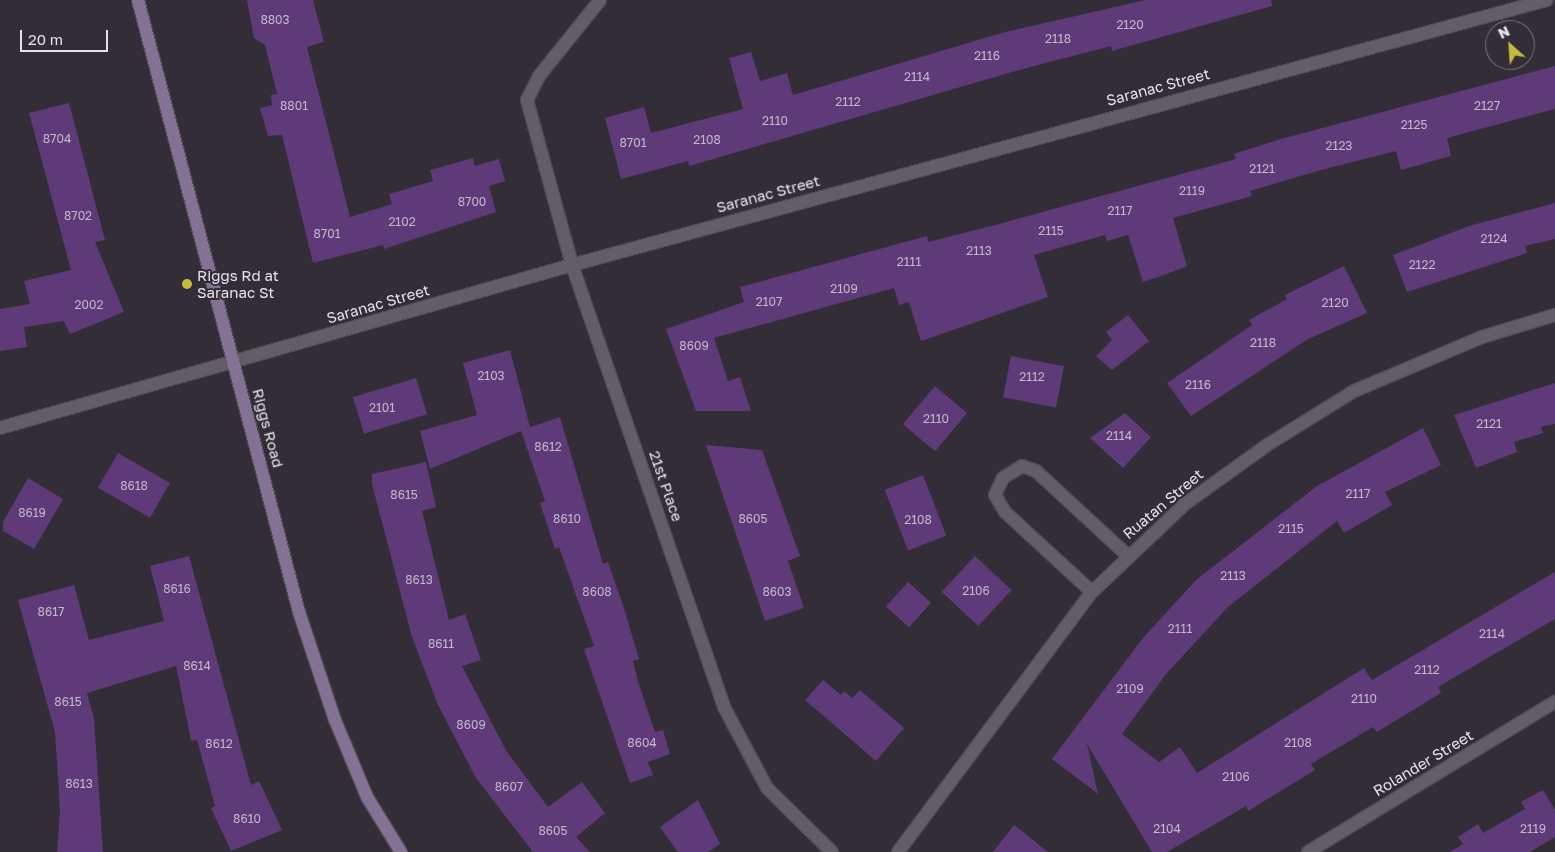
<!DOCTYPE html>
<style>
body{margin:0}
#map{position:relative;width:1555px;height:852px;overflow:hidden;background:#332d38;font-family:"Golos Text",sans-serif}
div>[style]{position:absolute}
.building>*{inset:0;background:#5e3a78;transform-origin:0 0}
.roads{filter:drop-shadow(1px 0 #504b54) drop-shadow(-1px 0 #504b54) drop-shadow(0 1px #504b54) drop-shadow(0 -1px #504b54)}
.service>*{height:12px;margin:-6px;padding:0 6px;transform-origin:6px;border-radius:6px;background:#635d69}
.minor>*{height:12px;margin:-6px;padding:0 6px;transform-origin:6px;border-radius:6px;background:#635d69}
.secondary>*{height:12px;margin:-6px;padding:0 6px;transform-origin:6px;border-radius:6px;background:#837293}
.dots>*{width:14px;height:14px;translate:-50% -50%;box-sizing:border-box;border:2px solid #332d38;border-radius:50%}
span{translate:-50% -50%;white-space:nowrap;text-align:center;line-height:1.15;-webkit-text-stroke:4px #332d38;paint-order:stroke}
.number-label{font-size:12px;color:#c4b8cd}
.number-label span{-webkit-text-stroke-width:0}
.street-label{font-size:15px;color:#e6e2e9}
.poi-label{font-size:15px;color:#e6e2e9}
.left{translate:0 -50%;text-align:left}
.north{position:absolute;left:1485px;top:20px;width:50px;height:50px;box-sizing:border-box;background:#332d38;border:1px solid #7b757f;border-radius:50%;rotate:334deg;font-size:14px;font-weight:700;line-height:20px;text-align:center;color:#e6e2e9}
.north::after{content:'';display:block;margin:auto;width:18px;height:22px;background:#c6bc3c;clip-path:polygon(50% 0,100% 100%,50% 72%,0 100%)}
.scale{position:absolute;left:20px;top:30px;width:88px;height:22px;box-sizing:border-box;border:2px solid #e6e2e9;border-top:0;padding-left:6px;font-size:15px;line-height:18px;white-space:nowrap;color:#e6e2e9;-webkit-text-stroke:4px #332d38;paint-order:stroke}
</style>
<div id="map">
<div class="building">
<div style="clip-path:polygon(247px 0,313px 0,324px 42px,307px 47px,350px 217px,392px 204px,389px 194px,433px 181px,430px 170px,473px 158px,475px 166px,499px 159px,505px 181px,489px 186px,496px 212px,384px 249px,383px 245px,313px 263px,282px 135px,268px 136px,260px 108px,272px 105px,271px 95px,277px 94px,265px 45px,254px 38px)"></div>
<div style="clip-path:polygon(1146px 0,1271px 0,1272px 6px,1112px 51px,1111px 46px,1019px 70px,689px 166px,688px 161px,621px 179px,605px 118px,644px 107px,651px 133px,743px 109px,729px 58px,751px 52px,760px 81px,787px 73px,793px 95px,1005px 32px)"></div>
<div style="clip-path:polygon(1555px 66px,1555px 109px,1447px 138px,1451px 156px,1401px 170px,1396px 151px,1321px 170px,1250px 191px,1252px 196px,1173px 218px,1187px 266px,1164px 275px,1143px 282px,1128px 235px,1107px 241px,1105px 235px,1034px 255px,1048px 297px,921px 341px,909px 302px,899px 305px,894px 288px,714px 338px,728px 381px,740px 377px,751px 411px,696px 411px,666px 329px,744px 302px,740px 287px,927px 236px,928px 242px,999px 224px,1236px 159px,1234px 154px,1281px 139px)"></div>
<div style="clip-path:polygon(69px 103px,105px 240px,95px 242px,124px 312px,70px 334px,64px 321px,24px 327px,27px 347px,0 351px,0 309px,30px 304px,24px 281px,71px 270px,29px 113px)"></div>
<div style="clip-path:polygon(1555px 203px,1555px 239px,1525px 246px,1527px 253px,1407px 292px,1393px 255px,1469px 226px)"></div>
<div style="clip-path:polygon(1344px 266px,1367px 313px,1308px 339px,1191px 416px,1167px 383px,1252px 325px,1249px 320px,1287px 299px,1285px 295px)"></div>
<div style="clip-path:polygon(1128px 315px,1149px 341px,1112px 370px,1096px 356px,1112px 340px,1106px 332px)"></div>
<div style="clip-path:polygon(510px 350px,530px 427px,525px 429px,560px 417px,603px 564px,608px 562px,624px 608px,639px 659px,633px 661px,638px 681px,655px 732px,663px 730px,670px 754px,648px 762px,653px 775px,630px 783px,584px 649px,594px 646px,559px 547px,555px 549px,540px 503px,545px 501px,521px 431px,430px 469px,420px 431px,477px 415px,463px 363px)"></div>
<div style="left:1011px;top:356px;width:54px;height:42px;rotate:11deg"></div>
<div style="left:416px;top:378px;width:38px;height:66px;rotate:73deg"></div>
<div style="clip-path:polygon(1555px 383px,1555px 424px,1541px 427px,1543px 433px,1514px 442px,1517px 452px,1476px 468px,1454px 415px)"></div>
<div style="left:935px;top:386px;width:42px;height:50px;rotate:40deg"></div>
<div style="clip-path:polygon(1125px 413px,1151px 437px,1123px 468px,1090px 438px)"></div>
<div style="clip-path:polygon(1423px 428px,1441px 465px,1385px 492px,1392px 505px,1344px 533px,1337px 521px,1228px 607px,1166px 674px,1122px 734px,1159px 762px,1180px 747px,1197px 773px,1364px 668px,1372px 680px,1555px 572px,1555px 619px,1438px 687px,1441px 693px,1377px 732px,1373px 727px,1311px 764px,1315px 770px,1248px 811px,1246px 806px,1167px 852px,1152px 852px,1087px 744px,1098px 794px,1052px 759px,1143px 638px,1196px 580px,1317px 486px)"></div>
<div style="clip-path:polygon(706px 445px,762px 450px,800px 556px,788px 561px,804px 608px,765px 621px)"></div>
<div style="left:118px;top:453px;width:60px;height:40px;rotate:30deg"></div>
<div style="clip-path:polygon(426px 462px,436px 507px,422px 511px,449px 620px,465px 614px,481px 660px,462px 666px,507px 752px,548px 807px,582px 782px,605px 813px,576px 837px,590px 852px,533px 852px,476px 778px,438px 705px,412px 637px,372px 484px,372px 474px)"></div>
<div style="left:923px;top:475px;width:65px;height:41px;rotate:69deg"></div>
<div style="clip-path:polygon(28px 478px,63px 499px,34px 549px,3px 531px,3px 522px)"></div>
<div style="clip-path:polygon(189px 556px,251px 785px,259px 781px,282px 830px,231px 851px,211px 808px,215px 806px,197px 740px,191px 741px,176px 666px,87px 693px,94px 718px,103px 852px,57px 852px,60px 811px,55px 732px,18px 600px,74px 585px,89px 640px,164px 621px,150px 566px)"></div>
<div style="left:975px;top:556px;width:50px;height:49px;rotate:43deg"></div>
<div style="left:908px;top:582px;width:31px;height:33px;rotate:42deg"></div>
<div style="clip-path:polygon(823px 680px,841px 695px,844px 691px,852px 698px,860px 690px,904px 728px,876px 761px,805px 700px)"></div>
<div style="clip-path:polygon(1543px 790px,1555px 810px,1555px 837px,1530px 852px,1450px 852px,1463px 844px,1458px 837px,1478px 824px,1483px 833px,1525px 809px,1521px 802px)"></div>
<div style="clip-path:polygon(698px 800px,720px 844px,708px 852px,678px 852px,660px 827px)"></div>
<div style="clip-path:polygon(1014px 825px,1048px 852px,993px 852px)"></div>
</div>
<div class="roads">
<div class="service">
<div style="left:527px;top:100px;width:27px;rotate:-63deg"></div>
<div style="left:539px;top:76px;width:97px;rotate:-51.2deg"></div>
<div style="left:1092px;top:592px;width:118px;rotate:-137.4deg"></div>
<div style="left:1005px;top:512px;width:20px;rotate:-120deg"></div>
<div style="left:995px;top:495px;width:19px;rotate:-65deg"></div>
<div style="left:1003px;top:478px;width:22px;rotate:-32deg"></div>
<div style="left:1022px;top:466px;width:15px;rotate:20deg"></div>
<div style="left:1036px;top:471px;width:125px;rotate:42.7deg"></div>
</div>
<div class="minor">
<div style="left:527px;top:100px;width:171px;rotate:74.7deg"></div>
<div style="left:572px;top:265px;width:467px;rotate:71deg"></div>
<div style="left:724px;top:707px;width:92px;rotate:62deg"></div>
<div style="left:767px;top:788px;width:91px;rotate:44.6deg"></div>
<div style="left:0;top:428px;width:595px;rotate:-15.91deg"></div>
<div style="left:572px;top:265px;width:1010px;rotate:-15.21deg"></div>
<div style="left:898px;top:852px;width:324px;rotate:-53.3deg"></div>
<div style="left:1092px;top:592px;width:128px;rotate:-43.4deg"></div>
<div style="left:1185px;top:504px;width:101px;rotate:-35.7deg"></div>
<div style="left:1267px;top:445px;width:102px;rotate:-31.8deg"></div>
<div style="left:1354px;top:391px;width:139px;rotate:-22.9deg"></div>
<div style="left:1482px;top:337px;width:76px;rotate:-16.8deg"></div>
<div style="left:1308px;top:852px;width:289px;rotate:-31.3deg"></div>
</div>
<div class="secondary">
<div style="left:138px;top:0;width:633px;rotate:75.26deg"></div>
<div style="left:299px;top:612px;width:114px;rotate:71.6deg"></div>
<div style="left:335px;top:720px;width:83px;rotate:67.4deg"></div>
<div style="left:367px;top:797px;width:65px;rotate:58.3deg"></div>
</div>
</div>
<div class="dots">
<div style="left:187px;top:284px;background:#c6bc3c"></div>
</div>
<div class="number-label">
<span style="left:275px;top:20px">8803</span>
<span style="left:1130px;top:25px">2120</span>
<span style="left:1058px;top:39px">2118</span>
<span style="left:987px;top:56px">2116</span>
<span style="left:917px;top:77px">2114</span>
<span style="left:848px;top:102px">2112</span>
<span style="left:294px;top:106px">8801</span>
<span style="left:1487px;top:106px">2127</span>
<span style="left:775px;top:121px">2110</span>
<span style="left:1414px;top:125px">2125</span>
<span style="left:57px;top:139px">8704</span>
<span style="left:707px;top:140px">2108</span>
<span style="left:633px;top:143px">8701</span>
<span style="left:1339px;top:146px">2123</span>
<span style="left:1262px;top:169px">2121</span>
<span style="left:1192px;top:191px">2119</span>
<span style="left:472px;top:202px">8700</span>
<span style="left:1120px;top:211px">2117</span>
<span style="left:78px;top:216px">8702</span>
<span style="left:402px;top:222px">2102</span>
<span style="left:1051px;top:231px">2115</span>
<span style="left:327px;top:234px">8701</span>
<span style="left:1494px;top:239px">2124</span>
<span style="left:979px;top:251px">2113</span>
<span style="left:909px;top:262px">2111</span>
<span style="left:1422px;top:265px">2122</span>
<span style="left:844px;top:289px">2109</span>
<span style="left:769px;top:302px">2107</span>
<span style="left:1335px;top:303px">2120</span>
<span style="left:89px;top:305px">2002</span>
<span style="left:1263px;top:343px">2118</span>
<span style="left:694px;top:346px">8609</span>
<span style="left:491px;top:376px">2103</span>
<span style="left:1032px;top:377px">2112</span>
<span style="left:1198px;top:385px">2116</span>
<span style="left:382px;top:408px">2101</span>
<span style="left:936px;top:419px">2110</span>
<span style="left:1489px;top:424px">2121</span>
<span style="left:1119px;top:436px">2114</span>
<span style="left:548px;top:447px">8612</span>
<span style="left:134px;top:486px">8618</span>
<span style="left:1358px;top:494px">2117</span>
<span style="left:404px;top:495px">8615</span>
<span style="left:32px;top:513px">8619</span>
<span style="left:567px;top:519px">8610</span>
<span style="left:753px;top:519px">8605</span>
<span style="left:918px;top:520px">2108</span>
<span style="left:1291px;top:529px">2115</span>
<span style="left:1233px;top:576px">2113</span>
<span style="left:419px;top:580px">8613</span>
<span style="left:177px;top:589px">8616</span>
<span style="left:976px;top:591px">2106</span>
<span style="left:597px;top:592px">8608</span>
<span style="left:777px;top:592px">8603</span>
<span style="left:51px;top:612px">8617</span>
<span style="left:1180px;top:629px">2111</span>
<span style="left:1492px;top:634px">2114</span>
<span style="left:441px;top:644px">8611</span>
<span style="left:197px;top:666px">8614</span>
<span style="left:1427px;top:670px">2112</span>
<span style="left:1130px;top:689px">2109</span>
<span style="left:1364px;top:699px">2110</span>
<span style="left:68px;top:702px">8615</span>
<span style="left:471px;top:725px">8609</span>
<span style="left:642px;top:743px">8604</span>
<span style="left:1298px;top:743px">2108</span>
<span style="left:219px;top:744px">8612</span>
<span style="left:1236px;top:777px">2106</span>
<span style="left:79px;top:784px">8613</span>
<span style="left:509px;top:787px">8607</span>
<span style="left:247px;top:819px">8610</span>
<span style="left:1167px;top:829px">2104</span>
<span style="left:1533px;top:829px">2119</span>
<span style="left:553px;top:831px">8605</span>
</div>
<div class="street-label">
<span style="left:1158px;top:87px;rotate:-15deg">Saranac Street</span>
<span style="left:768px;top:194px;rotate:-15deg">Saranac Street</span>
<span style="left:378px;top:304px;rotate:-16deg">Saranac Street</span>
<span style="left:268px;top:428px;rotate:75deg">Riggs Road</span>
<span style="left:666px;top:486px;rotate:71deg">21st Place</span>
<span style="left:1163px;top:504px;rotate:-40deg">Ruatan Street</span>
<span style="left:1423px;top:763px;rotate:-31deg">Rolander Street</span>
</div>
<div class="poi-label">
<span class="left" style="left:197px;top:284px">Riggs Rd at<br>Saranac St</span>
</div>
<div class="north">N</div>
<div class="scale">20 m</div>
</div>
